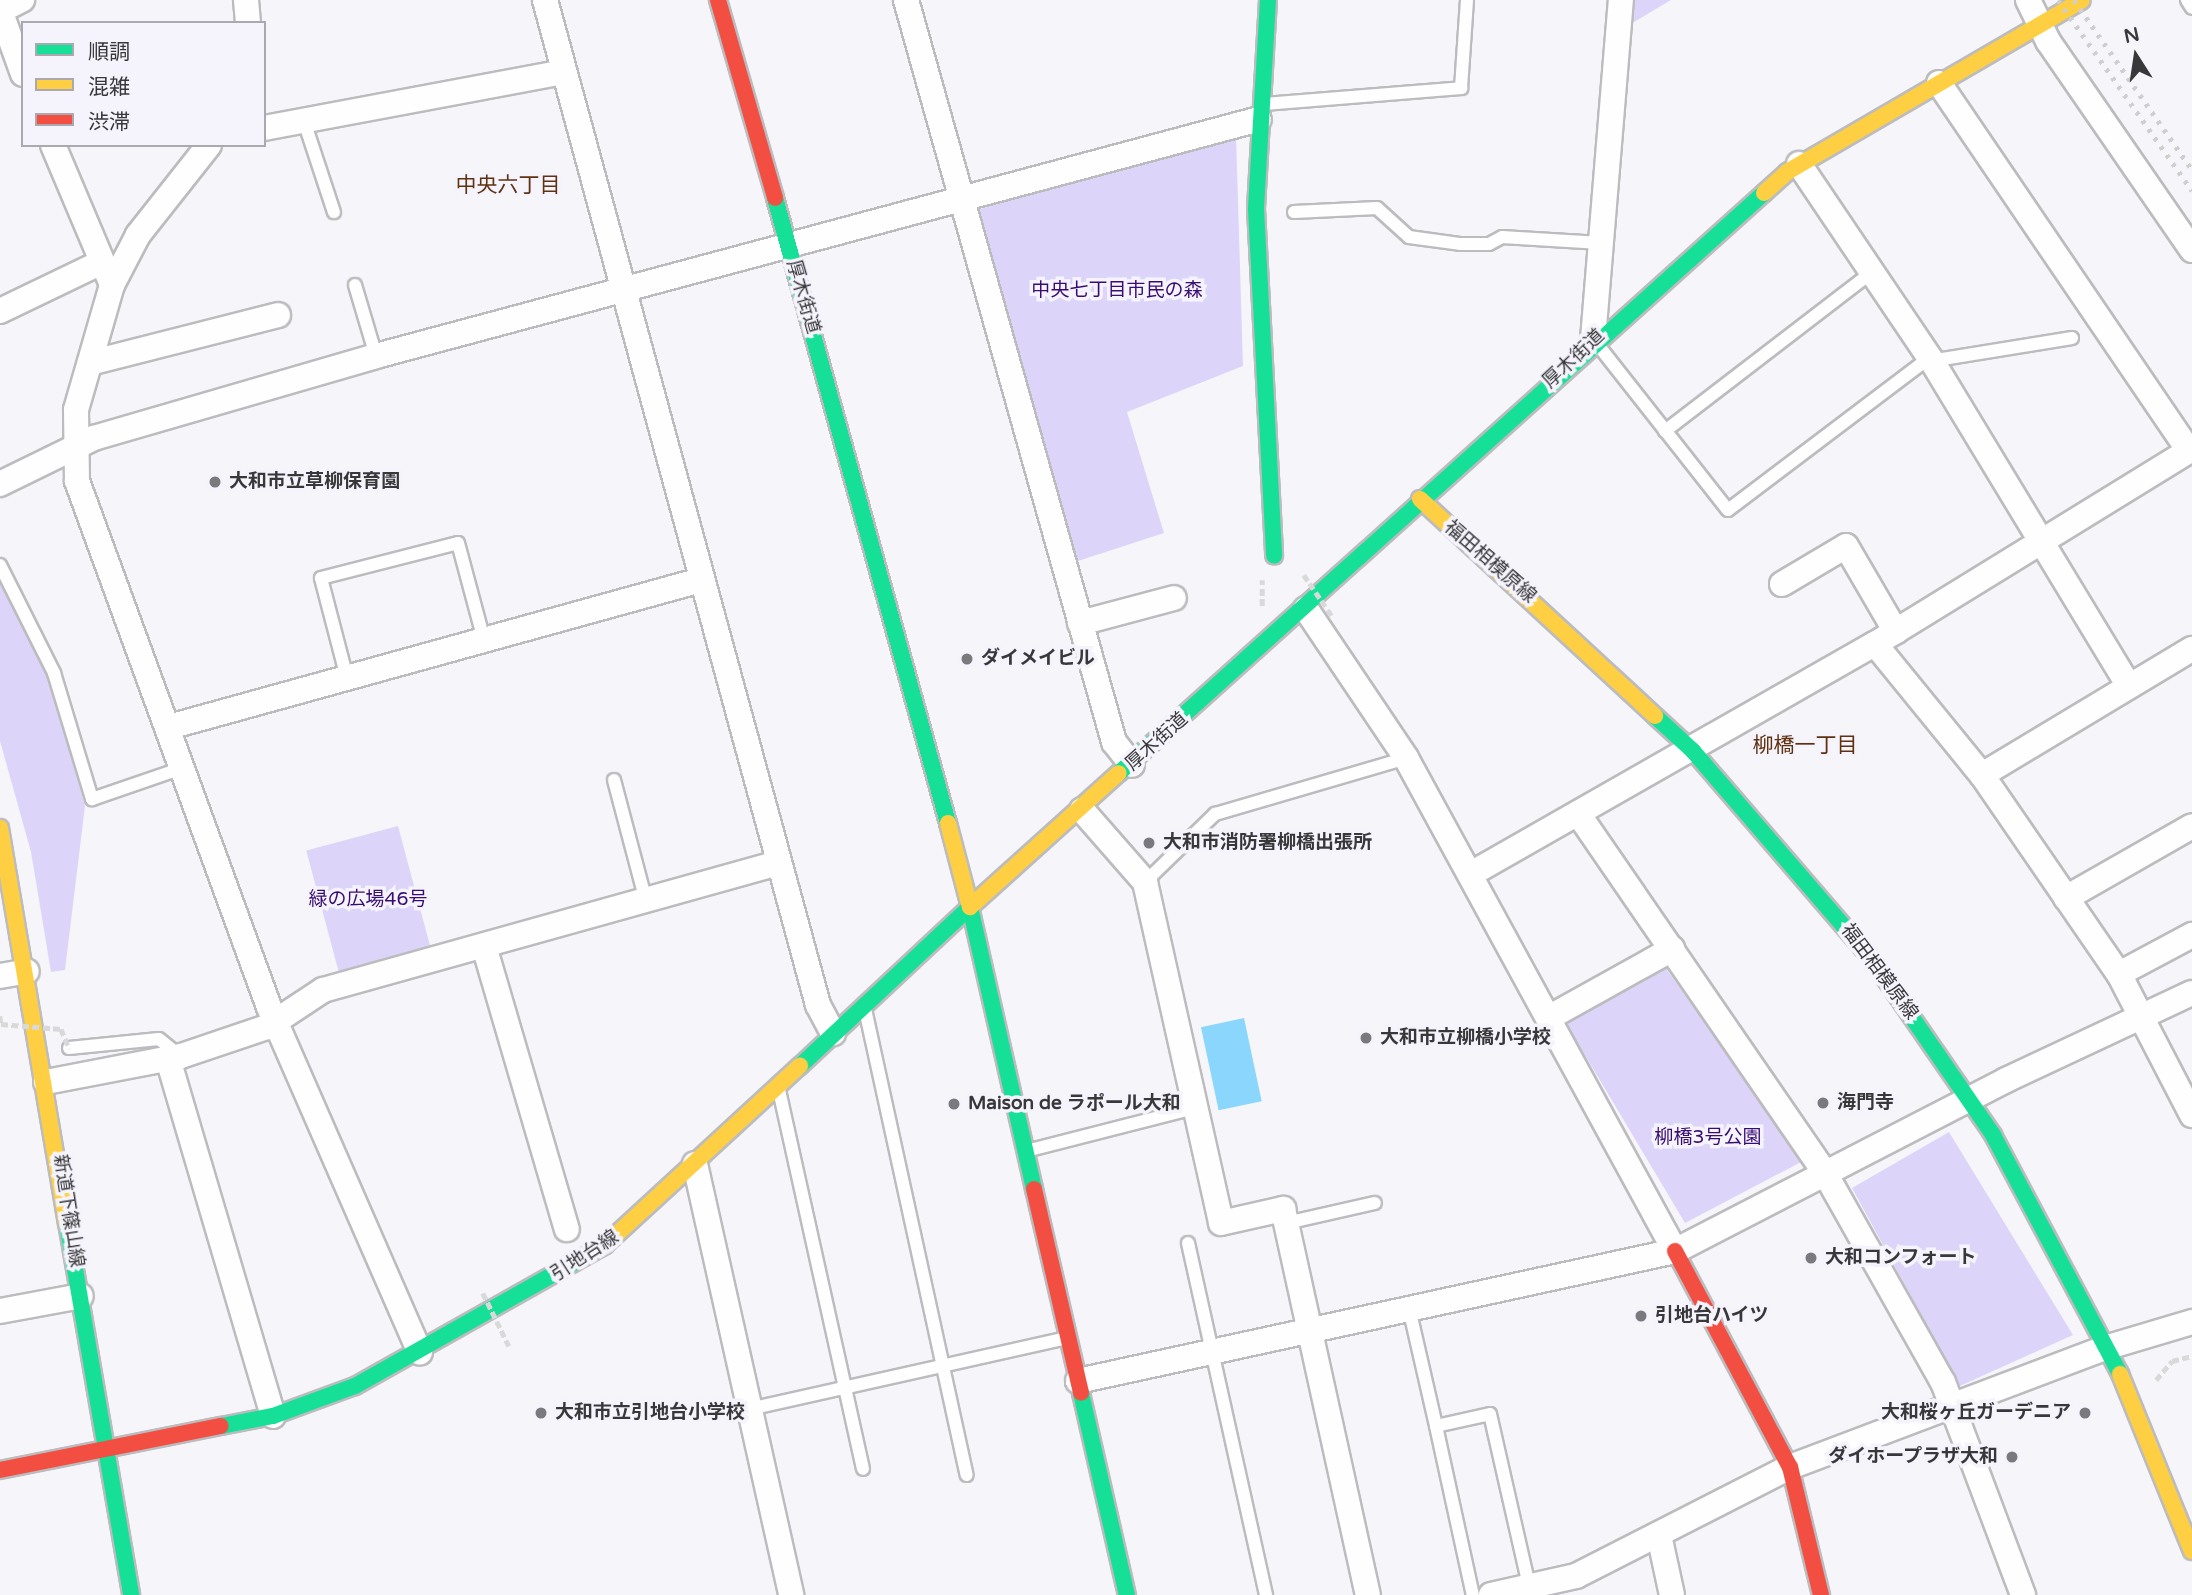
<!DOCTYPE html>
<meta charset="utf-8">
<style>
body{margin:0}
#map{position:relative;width:2192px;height:1595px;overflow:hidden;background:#f6f6fa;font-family:"Varela Round","Noto Sans JP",sans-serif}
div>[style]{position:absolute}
.green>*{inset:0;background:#dcd5f9;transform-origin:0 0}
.water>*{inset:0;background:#8ad6fc;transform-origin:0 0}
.path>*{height:4.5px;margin-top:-2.25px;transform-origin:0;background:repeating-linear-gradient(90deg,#d9d9da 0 7px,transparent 0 10.5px)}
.roads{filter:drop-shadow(2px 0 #bcbcbf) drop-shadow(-2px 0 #bcbcbf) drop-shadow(0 2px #bcbcbf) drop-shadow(0 -2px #bcbcbf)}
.lane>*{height:12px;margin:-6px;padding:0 6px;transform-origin:6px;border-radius:6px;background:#fefefe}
.street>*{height:24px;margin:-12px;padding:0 12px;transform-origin:12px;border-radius:12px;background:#fefefe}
.fast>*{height:16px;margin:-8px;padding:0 8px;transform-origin:8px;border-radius:8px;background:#16e098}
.slow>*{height:16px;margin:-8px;padding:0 8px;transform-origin:8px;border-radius:8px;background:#ffcf43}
.jam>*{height:16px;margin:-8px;padding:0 8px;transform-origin:8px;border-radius:8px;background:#f24e42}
.rail>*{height:5px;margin-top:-2.5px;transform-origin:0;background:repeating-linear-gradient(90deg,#cfcfd0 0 3.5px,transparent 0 10.5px)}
.path-bridge>*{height:4.5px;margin-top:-2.25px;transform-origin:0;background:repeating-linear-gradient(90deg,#d9d9da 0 7px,transparent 0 10.5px)}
.dots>*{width:19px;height:19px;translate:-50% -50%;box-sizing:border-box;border:4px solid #f5f4fc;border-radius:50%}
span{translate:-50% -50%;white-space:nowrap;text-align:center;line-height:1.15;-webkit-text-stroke:7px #f5f4fc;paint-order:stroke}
.park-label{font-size:19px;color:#380c72}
.street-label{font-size:19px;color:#38383b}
.poi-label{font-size:19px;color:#38383b;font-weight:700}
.left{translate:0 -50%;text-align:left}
.right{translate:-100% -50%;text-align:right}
.neighbourhood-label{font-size:21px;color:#5f310f}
.legend{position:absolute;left:21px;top:21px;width:245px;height:126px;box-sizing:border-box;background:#f5f4fc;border:2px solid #a9a9af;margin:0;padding:9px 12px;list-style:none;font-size:21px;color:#38383b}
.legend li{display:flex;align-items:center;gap:14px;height:35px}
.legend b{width:35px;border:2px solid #a9a9af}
.north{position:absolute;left:2101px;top:21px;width:70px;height:70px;-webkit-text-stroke:5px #f5f4fc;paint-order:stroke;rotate:348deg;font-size:19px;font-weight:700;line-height:28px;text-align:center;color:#38383b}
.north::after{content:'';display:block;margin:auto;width:24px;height:32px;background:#38383b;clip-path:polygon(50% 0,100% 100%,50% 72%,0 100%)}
</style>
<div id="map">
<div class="green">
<div style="clip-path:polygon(1632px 0,1671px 0,1629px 25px)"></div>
<div style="clip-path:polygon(1236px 135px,1243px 366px,1127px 412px,1164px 533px,1075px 562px,970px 212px)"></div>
<div style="clip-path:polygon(0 581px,51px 683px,85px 806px,65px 970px,51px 972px,31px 852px,0 741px)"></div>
<div style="left:398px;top:826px;width:127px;height:95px;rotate:75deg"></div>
<div style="clip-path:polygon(1665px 967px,1803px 1161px,1685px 1223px,1564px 1020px)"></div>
<div style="clip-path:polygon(1949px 1132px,2073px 1335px,1960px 1386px,1852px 1188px)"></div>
</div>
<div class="water">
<div style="left:1244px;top:1018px;width:85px;height:44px;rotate:78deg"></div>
</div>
<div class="path">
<div style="left:1262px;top:606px;width:26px;rotate:-90deg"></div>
<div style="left:0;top:1016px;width:8px;rotate:83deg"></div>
<div style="left:2156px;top:1380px;width:25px;rotate:-50deg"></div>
<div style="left:2172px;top:1361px;width:21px;rotate:-14deg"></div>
</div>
<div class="roads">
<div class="lane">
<div style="left:2187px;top:0;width:9px;rotate:58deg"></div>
<div style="left:1264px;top:104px;width:198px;rotate:-4.6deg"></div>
<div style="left:1461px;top:88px;width:88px;rotate:-86.1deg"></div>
<div style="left:304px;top:121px;width:96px;rotate:71.8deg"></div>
<div style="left:1294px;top:212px;width:83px;rotate:-2.8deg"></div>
<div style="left:1377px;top:208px;width:43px;rotate:42.2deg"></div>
<div style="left:1409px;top:237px;width:51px;rotate:7.8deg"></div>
<div style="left:1460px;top:244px;width:29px"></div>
<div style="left:1489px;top:244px;width:15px;rotate:-28deg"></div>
<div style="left:1502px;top:237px;width:99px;rotate:3.5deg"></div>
<div style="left:355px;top:285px;width:74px;rotate:73.5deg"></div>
<div style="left:1598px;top:345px;width:210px;rotate:51.8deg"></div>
<div style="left:1728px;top:510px;width:246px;rotate:-37.1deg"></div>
<div style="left:1924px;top:362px;width:150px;rotate:-9.2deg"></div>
<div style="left:1665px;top:431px;width:261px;rotate:-37.5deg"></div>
<div style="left:0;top:565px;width:121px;rotate:63.4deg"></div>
<div style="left:54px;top:673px;width:132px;rotate:73.2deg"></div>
<div style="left:92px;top:799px;width:95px;rotate:-19deg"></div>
<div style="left:347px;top:678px;width:103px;rotate:-104.6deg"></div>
<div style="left:321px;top:578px;width:141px;rotate:-14.3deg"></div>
<div style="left:458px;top:543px;width:100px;rotate:75deg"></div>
<div style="left:614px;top:780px;width:125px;rotate:75.2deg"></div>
<div style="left:1145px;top:882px;width:98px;rotate:-44.2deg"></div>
<div style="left:1215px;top:814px;width:199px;rotate:-16.3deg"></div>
<div style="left:865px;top:1009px;width:477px;rotate:77.7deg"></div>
<div style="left:69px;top:1048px;width:90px;rotate:-5.7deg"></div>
<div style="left:159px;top:1039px;width:26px;rotate:39deg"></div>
<div style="left:779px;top:1090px;width:388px;rotate:77.5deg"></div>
<div style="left:1026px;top:1151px;width:178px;rotate:-14.3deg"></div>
<div style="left:1286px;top:1223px;width:91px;rotate:-12.7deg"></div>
<div style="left:1188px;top:1243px;width:361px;rotate:77.5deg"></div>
<div style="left:1409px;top:1308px;width:121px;rotate:77.1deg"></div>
<div style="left:1436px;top:1426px;width:55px;rotate:-12.5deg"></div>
<div style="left:1490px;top:1414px;width:180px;rotate:77.2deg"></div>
<div style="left:749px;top:1409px;width:326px;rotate:-12.6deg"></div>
<div style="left:1436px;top:1426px;width:173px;rotate:77.7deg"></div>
</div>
<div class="street">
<div style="left:246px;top:0;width:23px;rotate:85deg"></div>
<div style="left:545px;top:0;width:1041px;rotate:74.8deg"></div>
<div style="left:818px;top:1005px;width:32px;rotate:62deg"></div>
<div style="left:906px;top:0;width:771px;rotate:74.34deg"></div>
<div style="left:1114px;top:742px;width:29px;rotate:52deg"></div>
<div style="left:2028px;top:0;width:46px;rotate:64deg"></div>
<div style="left:2048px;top:41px;width:254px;rotate:55.4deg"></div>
<div style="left:0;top:10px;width:68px;rotate:70.2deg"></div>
<div style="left:0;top:11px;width:25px;rotate:-27deg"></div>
<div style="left:1939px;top:83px;width:445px;rotate:55.8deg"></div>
<div style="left:264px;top:128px;width:305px;rotate:-10.6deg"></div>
<div style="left:53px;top:145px;width:152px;rotate:67.1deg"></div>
<div style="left:209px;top:145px;width:115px;rotate:128.3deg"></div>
<div style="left:138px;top:235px;width:56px;rotate:117.5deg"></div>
<div style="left:112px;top:285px;width:130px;rotate:106.1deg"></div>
<div style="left:76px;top:410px;width:71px;rotate:89.2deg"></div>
<div style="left:77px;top:481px;width:560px;rotate:69.95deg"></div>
<div style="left:269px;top:1007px;width:377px;rotate:66.4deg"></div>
<div style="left:1799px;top:164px;width:238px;rotate:56deg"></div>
<div style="left:1932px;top:361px;width:380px;rotate:58.8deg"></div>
<div style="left:0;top:311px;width:113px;rotate:-25.7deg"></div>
<div style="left:1593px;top:339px;width:340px;rotate:-85.3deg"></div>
<div style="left:90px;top:363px;width:194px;rotate:-14.3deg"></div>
<div style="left:0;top:484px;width:105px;rotate:-26.1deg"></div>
<div style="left:94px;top:438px;width:294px;rotate:-16.2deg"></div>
<div style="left:376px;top:356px;width:914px;rotate:-15.02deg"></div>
<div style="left:1782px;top:584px;width:74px;rotate:-30.7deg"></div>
<div style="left:1846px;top:546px;width:99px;rotate:59.8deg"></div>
<div style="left:1306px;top:609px;width:179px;rotate:56.1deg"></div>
<div style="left:1406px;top:758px;width:562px;rotate:61.38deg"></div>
<div style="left:1080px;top:623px;width:97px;rotate:-14.9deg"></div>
<div style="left:1875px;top:644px;width:169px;rotate:50.8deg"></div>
<div style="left:1982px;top:775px;width:242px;rotate:55.5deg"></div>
<div style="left:2119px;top:974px;width:159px;rotate:62.6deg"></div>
<div style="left:169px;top:727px;width:552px;rotate:-15.45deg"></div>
<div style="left:1982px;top:775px;width:245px;rotate:-31deg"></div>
<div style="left:1082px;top:810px;width:96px;rotate:48.8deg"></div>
<div style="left:1145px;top:882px;width:349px;rotate:77.4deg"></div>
<div style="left:1221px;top:1223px;width:64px;rotate:-12.7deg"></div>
<div style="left:1283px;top:1209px;width:395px;rotate:77.6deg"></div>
<div style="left:1579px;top:815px;width:434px;rotate:55.5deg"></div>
<div style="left:1825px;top:1173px;width:240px;rotate:60.6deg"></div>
<div style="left:1943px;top:1382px;width:228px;rotate:69.4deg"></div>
<div style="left:1471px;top:874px;width:465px;rotate:-29.7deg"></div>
<div style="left:1875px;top:644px;width:372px;rotate:-31.6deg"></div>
<div style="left:2066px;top:898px;width:145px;rotate:-29.7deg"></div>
<div style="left:484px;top:946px;width:295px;rotate:73.7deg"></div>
<div style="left:2119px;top:974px;width:83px;rotate:-28.1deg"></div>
<div style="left:0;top:976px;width:27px;rotate:-10deg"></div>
<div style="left:1550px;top:1017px;width:140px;rotate:-29.1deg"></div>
<div style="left:168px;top:1059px;width:372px;rotate:73.6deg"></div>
<div style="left:46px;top:1082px;width:137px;rotate:-10.9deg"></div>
<div style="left:181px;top:1056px;width:91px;rotate:-18.6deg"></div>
<div style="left:267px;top:1027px;width:67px;rotate:-33.5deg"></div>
<div style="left:323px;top:990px;width:473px;rotate:-15.6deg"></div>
<div style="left:695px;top:1164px;width:442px;rotate:77.4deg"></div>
<div style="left:0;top:1311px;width:82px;rotate:-10.5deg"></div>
<div style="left:1078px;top:1381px;width:611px;rotate:-12.28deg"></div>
<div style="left:1675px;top:1251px;width:373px;rotate:-27.3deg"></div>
<div style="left:2006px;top:1080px;width:205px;rotate:-25.1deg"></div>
<div style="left:1659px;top:1535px;width:61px;rotate:77.8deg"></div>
<div style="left:1491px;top:1595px;width:87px;rotate:-12.6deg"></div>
<div style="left:1576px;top:1576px;width:240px;rotate:-27deg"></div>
<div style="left:1790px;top:1467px;width:340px;rotate:-20.7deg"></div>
<div style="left:2108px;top:1347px;width:88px;rotate:-16.6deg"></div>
</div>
<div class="fast">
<div style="left:1268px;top:0;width:209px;rotate:93.3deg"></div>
<div style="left:1256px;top:209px;width:347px;rotate:87deg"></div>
<div style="left:775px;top:198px;width:649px;rotate:74.53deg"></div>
<div style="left:1655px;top:716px;width:52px;rotate:42.6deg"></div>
<div style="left:1693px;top:751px;width:273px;rotate:49.3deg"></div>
<div style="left:1871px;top:958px;width:215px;rotate:55.4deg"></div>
<div style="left:1993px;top:1135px;width:271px;rotate:62deg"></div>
<div style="left:1119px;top:773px;width:867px;rotate:-41.96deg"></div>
<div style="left:800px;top:1066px;width:233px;rotate:-43.1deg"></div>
<div style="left:970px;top:907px;width:289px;rotate:77.2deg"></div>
<div style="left:67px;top:1223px;width:377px;rotate:80.2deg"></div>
<div style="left:1081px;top:1393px;width:207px;rotate:77.2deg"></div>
<div style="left:221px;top:1426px;width:53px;rotate:-10.9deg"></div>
<div style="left:273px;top:1416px;width:87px;rotate:-20.1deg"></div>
<div style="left:355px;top:1386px;width:287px;rotate:-29.4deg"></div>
</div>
<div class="slow">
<div style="left:1764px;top:193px;width:31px;rotate:-42deg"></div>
<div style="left:1787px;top:172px;width:341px;rotate:-30.2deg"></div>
<div style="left:1420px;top:499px;width:320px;rotate:42.7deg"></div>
<div style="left:948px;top:823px;width:87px;rotate:75.3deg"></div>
<div style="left:970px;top:907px;width:200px;rotate:-42deg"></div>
<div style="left:0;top:828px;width:401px;rotate:80.4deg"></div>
<div style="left:605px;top:1245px;width:265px;rotate:-42.6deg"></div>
<div style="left:2120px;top:1374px;width:191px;rotate:67.9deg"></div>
</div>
<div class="jam">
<div style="left:718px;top:0;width:206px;rotate:73.9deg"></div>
<div style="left:1034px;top:1189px;width:209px;rotate:77deg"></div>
<div style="left:1675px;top:1251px;width:245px;rotate:62deg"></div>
<div style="left:1790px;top:1467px;width:132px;rotate:76.4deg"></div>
<div style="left:0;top:1470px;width:225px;rotate:-11.3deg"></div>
</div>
</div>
<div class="rail">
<div style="left:2058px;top:0;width:233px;rotate:54.9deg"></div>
<div style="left:2074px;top:0;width:207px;rotate:55.2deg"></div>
</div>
<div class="path-bridge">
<div style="left:1304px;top:575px;width:50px;rotate:55.7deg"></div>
<div style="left:1px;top:1024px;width:60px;rotate:4.8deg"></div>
<div style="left:61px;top:1029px;width:21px;rotate:67deg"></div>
<div style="left:483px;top:1293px;width:59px;rotate:63.9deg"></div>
</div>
<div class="dots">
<div style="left:215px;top:482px;background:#7a7a7e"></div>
<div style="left:967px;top:659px;background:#7a7a7e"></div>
<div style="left:1149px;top:843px;background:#7a7a7e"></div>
<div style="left:1366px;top:1038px;background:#7a7a7e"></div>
<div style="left:1823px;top:1103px;background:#7a7a7e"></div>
<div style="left:954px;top:1104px;background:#7a7a7e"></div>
<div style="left:1811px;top:1258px;background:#7a7a7e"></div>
<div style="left:1641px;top:1316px;background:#7a7a7e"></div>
<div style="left:541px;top:1413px;background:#7a7a7e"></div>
<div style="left:2085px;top:1413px;background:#7a7a7e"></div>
<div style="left:2012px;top:1457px;background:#7a7a7e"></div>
</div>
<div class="park-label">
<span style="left:1117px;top:291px">中央七丁目市民の森</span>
<span style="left:368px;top:900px">緑の広場46号</span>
<span style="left:1708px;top:1138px">柳橋3号公園</span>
</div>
<div class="street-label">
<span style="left:803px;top:297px;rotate:74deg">厚木街道</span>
<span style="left:1574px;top:359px;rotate:-43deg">厚木街道</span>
<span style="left:1490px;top:562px;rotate:41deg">福田相模原線</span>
<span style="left:1157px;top:742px;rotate:-42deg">厚木街道</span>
<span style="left:1879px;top:972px;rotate:53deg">福田相模原線</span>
<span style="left:68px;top:1211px;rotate:81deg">新道下篠山線</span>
<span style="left:585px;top:1256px;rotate:-33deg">引地台線</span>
</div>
<div class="poi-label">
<span class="left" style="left:229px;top:482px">大和市立草柳保育園</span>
<span class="left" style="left:981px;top:659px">ダイメイビル</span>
<span class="left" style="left:1163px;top:843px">大和市消防署柳橋出張所</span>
<span class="left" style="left:1380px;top:1038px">大和市立柳橋小学校</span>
<span class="left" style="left:1837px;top:1103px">海門寺</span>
<span class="left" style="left:968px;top:1104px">Maison de ラポール大和</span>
<span class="left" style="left:1825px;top:1258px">大和コンフォート</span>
<span class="left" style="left:1655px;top:1316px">引地台ハイツ</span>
<span class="left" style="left:555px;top:1413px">大和市立引地台小学校</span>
<span class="right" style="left:2071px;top:1413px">大和桜ヶ丘ガーデニア</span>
<span class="right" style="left:1998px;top:1457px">ダイホープラザ大和</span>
</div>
<div class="neighbourhood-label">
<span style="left:508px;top:186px">中央六丁目</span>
<span style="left:1805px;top:746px">柳橋一丁目</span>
</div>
<ul class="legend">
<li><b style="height:9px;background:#16e098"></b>順調</li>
<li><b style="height:9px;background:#ffcf43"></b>混雑</li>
<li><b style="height:9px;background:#f24e42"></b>渋滞</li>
</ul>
<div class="north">N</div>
</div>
